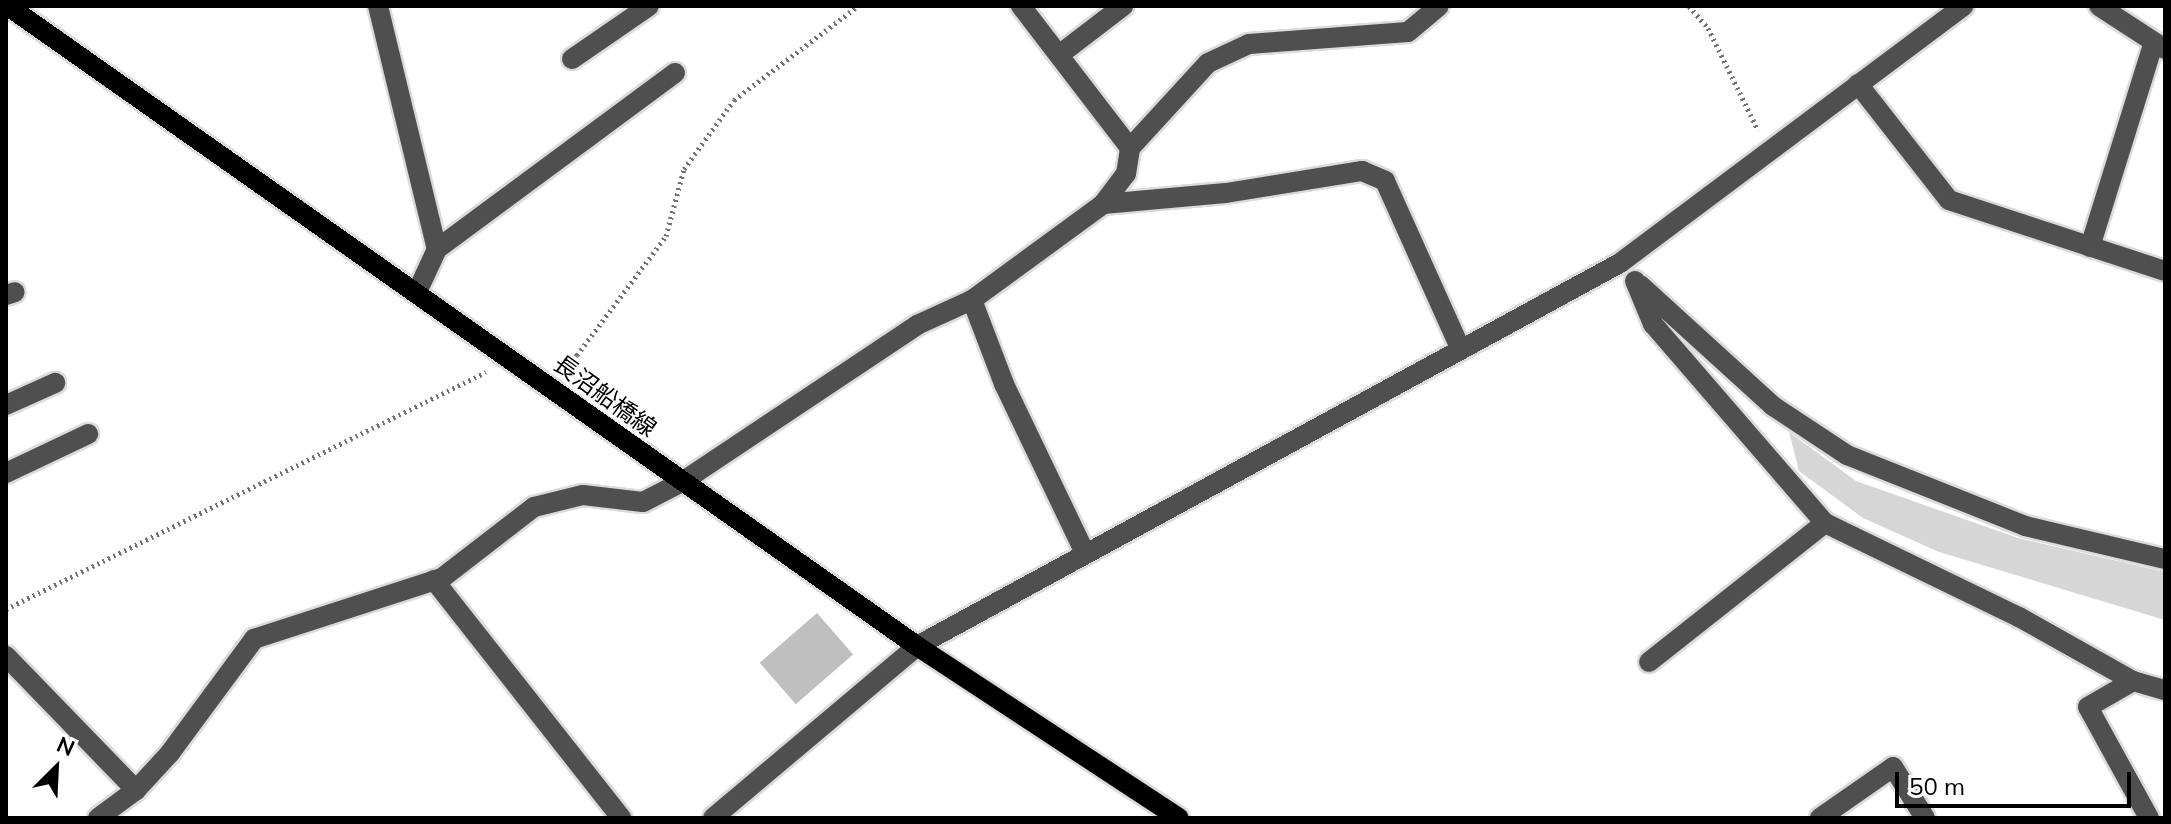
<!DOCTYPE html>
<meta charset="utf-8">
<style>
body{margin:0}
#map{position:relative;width:2171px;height:824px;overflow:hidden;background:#fff;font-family:Mulish,"Noto Sans JP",sans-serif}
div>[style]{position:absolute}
.green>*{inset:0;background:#d6d6d6}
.building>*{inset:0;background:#bfbfbf;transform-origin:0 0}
.path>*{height:5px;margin-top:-2.5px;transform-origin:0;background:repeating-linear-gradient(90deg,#717171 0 2px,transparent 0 6px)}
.roads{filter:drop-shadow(2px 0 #dbdbdb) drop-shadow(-2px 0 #dbdbdb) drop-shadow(0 2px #dbdbdb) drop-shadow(0 -2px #dbdbdb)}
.minor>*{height:20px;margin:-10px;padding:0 10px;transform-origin:10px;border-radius:10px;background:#4f4f4f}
.major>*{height:20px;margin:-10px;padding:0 10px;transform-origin:10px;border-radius:10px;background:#000}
span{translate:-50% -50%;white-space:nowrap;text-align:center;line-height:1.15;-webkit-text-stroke:7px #fff;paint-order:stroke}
.street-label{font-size:24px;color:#000}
.frame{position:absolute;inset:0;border:8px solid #000;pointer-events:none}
.north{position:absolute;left:16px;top:728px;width:80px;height:80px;-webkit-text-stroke:6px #fff;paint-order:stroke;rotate:24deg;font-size:22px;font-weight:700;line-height:32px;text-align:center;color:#000}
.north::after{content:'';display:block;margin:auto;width:28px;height:36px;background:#000;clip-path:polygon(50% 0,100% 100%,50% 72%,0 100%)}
.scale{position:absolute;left:1895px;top:772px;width:236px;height:36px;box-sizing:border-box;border:4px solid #000;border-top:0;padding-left:10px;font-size:24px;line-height:28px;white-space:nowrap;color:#000;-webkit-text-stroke:6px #fff;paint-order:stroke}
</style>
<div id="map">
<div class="green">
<div style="clip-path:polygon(1789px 432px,1856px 481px,2018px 538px,2165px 572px,2165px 620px,1939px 552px,1863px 518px,1799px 471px)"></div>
</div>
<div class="building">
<div style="left:817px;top:613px;width:55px;height:76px;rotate:49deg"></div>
</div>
<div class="path">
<div style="left:1689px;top:6px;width:29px;rotate:49deg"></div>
<div style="left:1708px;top:28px;width:114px;rotate:63.9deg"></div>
<div style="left:561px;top:367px;width:20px;rotate:-37deg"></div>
<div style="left:577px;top:355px;width:149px;rotate:-53.2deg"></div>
<div style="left:666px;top:236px;width:69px;rotate:-75deg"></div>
<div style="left:684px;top:169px;width:85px;rotate:-54.1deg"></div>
<div style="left:734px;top:100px;width:156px;rotate:-37.2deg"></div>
<div style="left:6px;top:609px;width:535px;rotate:-26.28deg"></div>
</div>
<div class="roads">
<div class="minor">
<div style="left:378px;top:6px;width:250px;rotate:76.4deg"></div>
<div style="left:437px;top:249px;width:47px;rotate:114.9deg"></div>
<div style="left:1021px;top:6px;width:179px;rotate:52.5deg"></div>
<div style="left:2099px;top:6px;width:79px;rotate:33.1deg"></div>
<div style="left:1059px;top:55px;width:81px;rotate:-37.4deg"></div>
<div style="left:572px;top:59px;width:93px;rotate:-34.5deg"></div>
<div style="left:1858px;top:84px;width:147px;rotate:51.9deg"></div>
<div style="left:1949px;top:200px;width:227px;rotate:18.2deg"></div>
<div style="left:1103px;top:204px;width:38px;rotate:-53deg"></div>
<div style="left:1126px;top:174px;width:26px;rotate:-81deg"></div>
<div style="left:1130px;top:148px;width:115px;rotate:-47.5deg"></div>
<div style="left:1208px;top:63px;width:45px;rotate:-24.9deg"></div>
<div style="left:1249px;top:44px;width:159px;rotate:-4.3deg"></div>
<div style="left:1408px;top:32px;width:40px;rotate:-40deg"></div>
<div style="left:2090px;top:247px;width:212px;rotate:-72.7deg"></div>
<div style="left:437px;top:249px;width:296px;rotate:-36.5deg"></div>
<div style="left:1635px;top:281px;width:47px;rotate:67.3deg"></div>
<div style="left:1653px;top:324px;width:263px;rotate:49.2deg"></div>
<div style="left:1825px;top:523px;width:216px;rotate:25.9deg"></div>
<div style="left:2019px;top:617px;width:131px;rotate:29.3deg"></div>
<div style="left:2133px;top:681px;width:33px;rotate:16deg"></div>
<div style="left:1640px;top:285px;width:180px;rotate:42.3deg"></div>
<div style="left:1773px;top:406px;width:89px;rotate:33.5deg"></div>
<div style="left:1847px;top:455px;width:192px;rotate:21.7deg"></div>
<div style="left:2025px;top:526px;width:144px;rotate:13.3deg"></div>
<div style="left:6px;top:295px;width:9px;rotate:-18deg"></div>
<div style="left:972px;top:300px;width:90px;rotate:69.1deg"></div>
<div style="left:1004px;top:384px;width:187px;rotate:64.4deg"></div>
<div style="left:6px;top:405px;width:54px;rotate:-24.2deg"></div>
<div style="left:6px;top:473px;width:91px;rotate:-25.4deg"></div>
<div style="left:434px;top:580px;width:303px;rotate:51.8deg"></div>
<div style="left:6px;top:656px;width:187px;rotate:45.9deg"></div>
<div style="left:1649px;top:662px;width:224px;rotate:-38.3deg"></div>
<div style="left:2133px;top:681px;width:52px;rotate:150deg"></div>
<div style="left:2088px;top:707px;width:127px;rotate:61.2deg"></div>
<div style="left:98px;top:818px;width:47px;rotate:-36.4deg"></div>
<div style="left:136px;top:790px;width:50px;rotate:-47.4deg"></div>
<div style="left:170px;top:753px;width:142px;rotate:-53.6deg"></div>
<div style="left:254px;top:639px;width:198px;rotate:-18deg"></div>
<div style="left:442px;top:578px;width:116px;rotate:-37.7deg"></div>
<div style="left:534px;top:507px;width:50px;rotate:-13.8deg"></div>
<div style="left:583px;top:495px;width:60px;rotate:6.7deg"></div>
<div style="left:643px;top:502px;width:44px;rotate:-27.1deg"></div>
<div style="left:682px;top:482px;width:283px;rotate:-33.7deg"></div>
<div style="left:917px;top:325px;width:60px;rotate:-24.4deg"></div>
<div style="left:972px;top:300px;width:162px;rotate:-36.2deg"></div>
<div style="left:1103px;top:204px;width:123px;rotate:-5.1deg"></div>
<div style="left:1226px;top:193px;width:138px;rotate:-9.2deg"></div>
<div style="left:1362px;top:171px;width:25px;rotate:23deg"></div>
<div style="left:1385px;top:181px;width:181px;rotate:65.8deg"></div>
<div style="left:713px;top:818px;width:267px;rotate:-40.1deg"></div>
<div style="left:917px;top:646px;width:801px;rotate:-28.58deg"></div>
<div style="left:1620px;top:263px;width:429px;rotate:-36.8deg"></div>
<div style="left:1820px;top:818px;width:89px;rotate:-34.9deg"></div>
<div style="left:1893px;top:767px;width:60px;rotate:57.9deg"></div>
</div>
<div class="major">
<div style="left:8px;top:6px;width:1112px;rotate:35.15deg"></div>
<div style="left:917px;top:646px;width:313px;rotate:33.3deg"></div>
</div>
</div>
<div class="street-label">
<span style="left:605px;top:396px;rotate:36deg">長沼船橋線</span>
</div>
<div class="frame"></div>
<div class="north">N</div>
<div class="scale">50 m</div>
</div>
